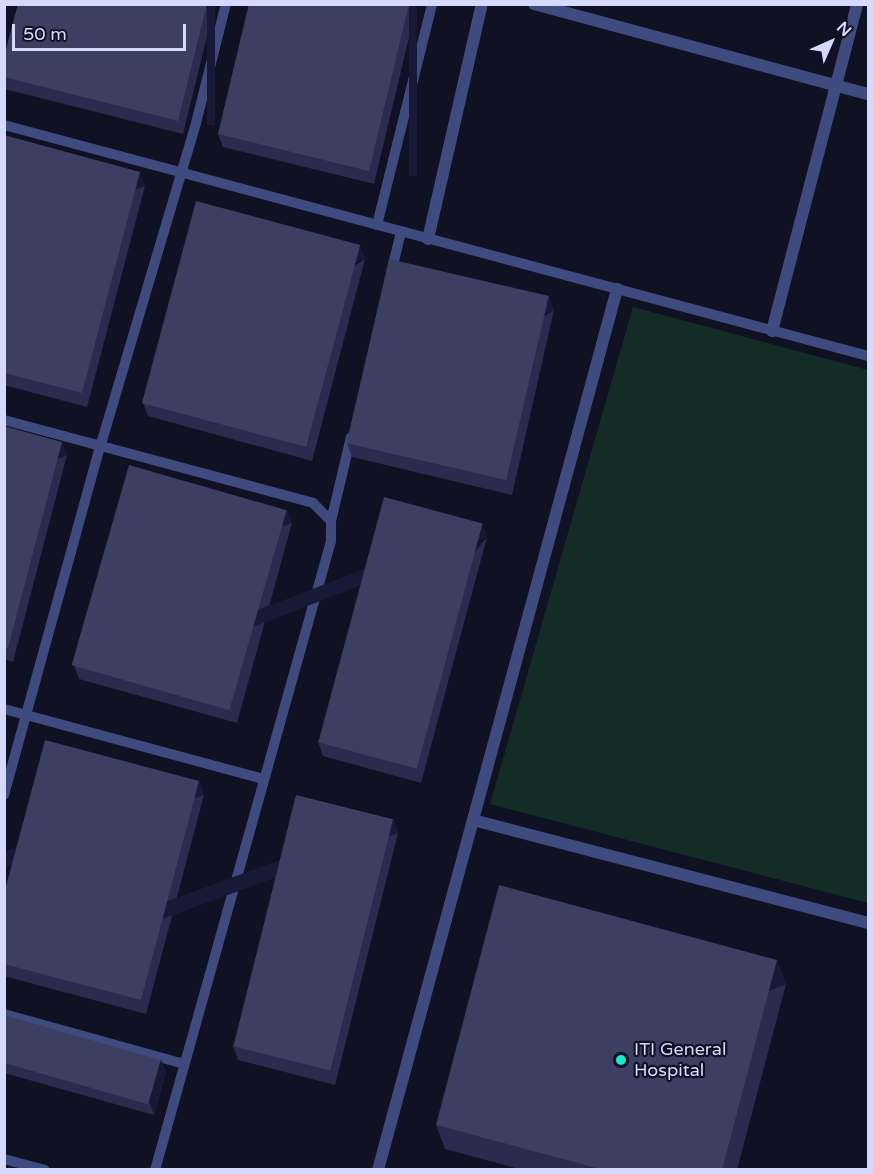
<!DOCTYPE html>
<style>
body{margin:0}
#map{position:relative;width:873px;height:1174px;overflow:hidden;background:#101123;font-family:"Varela Round",sans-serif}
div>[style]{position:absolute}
.green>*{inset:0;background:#132c26}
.service>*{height:10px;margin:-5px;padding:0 5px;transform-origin:5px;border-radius:5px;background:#3f4b7e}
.minor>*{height:12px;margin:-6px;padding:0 6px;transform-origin:6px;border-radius:6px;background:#3f4b7e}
.wall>*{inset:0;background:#2a2b4f}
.shaded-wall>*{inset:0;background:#181936;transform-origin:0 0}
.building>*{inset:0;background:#3c3e62;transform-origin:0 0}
.dots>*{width:16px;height:16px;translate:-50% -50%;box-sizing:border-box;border:3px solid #101123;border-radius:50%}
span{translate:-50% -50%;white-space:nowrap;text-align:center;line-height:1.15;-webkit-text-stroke:4.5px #101123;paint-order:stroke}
.poi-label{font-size:18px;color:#d5d9fc}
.left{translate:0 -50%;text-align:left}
.frame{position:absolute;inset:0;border:6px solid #d5d9fc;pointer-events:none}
.north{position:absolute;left:801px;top:12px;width:60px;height:60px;-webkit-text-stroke:4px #101123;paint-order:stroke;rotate:45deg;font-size:16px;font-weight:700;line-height:24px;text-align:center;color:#d5d9fc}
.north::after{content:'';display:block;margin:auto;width:21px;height:27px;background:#d5d9fc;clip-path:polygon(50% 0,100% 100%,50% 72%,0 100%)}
.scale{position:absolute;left:12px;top:24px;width:174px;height:27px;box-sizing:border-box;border:3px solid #d5d9fc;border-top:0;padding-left:8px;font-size:18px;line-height:21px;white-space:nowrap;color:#d5d9fc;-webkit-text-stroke:4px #101123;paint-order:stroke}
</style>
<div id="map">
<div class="green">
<div style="clip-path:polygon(633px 307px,868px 370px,868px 903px,490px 804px)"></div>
</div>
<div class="service">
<div style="left:4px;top:125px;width:894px;rotate:14.97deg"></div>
<div style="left:377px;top:225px;width:228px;rotate:-76deg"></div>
<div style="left:391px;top:273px;width:42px;rotate:-76.3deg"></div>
<div style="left:4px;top:420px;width:320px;rotate:15deg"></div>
<div style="left:313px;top:503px;width:25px;rotate:45deg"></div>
<div style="left:331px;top:521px;width:20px;rotate:90deg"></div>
<div style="left:331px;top:541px;width:653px;rotate:105.63deg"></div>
<div style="left:331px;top:521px;width:86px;rotate:-76.6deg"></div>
<div style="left:4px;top:709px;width:269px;rotate:15.1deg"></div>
<div style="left:4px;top:795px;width:364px;rotate:-74.6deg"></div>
<div style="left:101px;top:444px;width:335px;rotate:-73.5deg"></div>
<div style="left:196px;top:123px;width:123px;rotate:-75.9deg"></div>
<div style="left:4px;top:1014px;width:187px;rotate:15.5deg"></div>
<div style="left:4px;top:1159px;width:42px;rotate:15deg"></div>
</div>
<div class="minor">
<div style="left:534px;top:4px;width:346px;rotate:15.1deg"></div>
<div style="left:428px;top:239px;width:241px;rotate:-77.1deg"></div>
<div style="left:772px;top:331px;width:338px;rotate:-75.4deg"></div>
<div style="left:473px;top:820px;width:408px;rotate:14.6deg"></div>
<div style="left:378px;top:1170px;width:913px;rotate:-74.82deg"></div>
</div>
<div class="wall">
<div style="clip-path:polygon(18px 4px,215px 4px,183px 134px,5px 89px,4px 57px)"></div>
<div style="clip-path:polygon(249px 4px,417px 4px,374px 184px,223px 147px,218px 134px)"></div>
<div style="clip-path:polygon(4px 135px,145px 186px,87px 407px,4px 385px)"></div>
<div style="clip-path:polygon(365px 259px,312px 461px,148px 416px,143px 403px)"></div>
<div style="clip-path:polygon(554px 310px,512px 495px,352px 457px,347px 443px)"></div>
<div style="clip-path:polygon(4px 426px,67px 455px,13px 662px,4px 659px)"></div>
<div style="clip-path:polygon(287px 510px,292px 523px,237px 723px,79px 679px,74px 666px)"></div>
<div style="clip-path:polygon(487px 537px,421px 783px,323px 756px,318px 742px)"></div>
<div style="clip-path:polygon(199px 781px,204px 795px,146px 1014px,4px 976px,4px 894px)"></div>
<div style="clip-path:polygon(393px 819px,398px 833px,335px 1085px,238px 1060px,233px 1046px)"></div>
<div style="clip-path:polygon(777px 960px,786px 984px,737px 1170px,523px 1170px,445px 1149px,436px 1125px)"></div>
<div style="clip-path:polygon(4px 1015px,166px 1072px,154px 1115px,4px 1073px)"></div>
</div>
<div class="shaded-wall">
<div style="left:207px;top:4px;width:8px;height:121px"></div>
<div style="left:409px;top:4px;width:8px;height:172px"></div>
<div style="left:140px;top:172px;width:15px;height:228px;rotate:70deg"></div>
<div style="left:360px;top:245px;width:15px;height:209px;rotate:70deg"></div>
<div style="left:549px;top:296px;width:15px;height:190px;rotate:70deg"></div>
<div style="left:62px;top:442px;width:14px;height:213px;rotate:69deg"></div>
<div style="left:287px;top:510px;width:14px;height:207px;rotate:69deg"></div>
<div style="left:482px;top:524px;width:14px;height:254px;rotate:69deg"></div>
<div style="left:199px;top:781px;width:15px;height:227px;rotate:70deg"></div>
<div style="left:393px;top:819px;width:15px;height:260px;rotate:70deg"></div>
<div style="left:777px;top:960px;width:26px;height:217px;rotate:69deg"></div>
<div style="clip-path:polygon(161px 1059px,166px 1072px,154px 1115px,149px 1101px)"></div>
</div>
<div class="building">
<div style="clip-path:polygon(18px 4px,207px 4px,178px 121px,4px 77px,4px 57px)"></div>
<div style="clip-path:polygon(249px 4px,409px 4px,369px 171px,218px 134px)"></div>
<div style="clip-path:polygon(4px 135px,140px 172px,82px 393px,4px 373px)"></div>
<div style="left:196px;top:201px;width:170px;height:209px;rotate:15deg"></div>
<div style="left:389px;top:259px;width:164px;height:189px;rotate:13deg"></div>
<div style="clip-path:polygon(4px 426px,62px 442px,8px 648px,4px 647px)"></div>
<div style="left:129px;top:465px;width:164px;height:208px;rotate:16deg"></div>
<div style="left:384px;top:497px;width:102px;height:254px;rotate:15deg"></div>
<div style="clip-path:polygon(45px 740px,199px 781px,141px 1000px,4px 964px,4px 894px)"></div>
<div style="left:296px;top:795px;width:100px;height:259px;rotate:14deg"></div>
<div style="clip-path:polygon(499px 885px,777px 960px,722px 1170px,604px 1170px,436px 1125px)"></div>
<div style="left:4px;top:1015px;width:163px;height:46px;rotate:16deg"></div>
</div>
<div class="dots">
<div style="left:621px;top:1060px;background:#12ebcf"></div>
</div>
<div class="poi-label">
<span class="left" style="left:634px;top:1060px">ITI General<br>Hospital</span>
</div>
<div class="frame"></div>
<div class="north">N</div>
<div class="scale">50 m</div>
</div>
